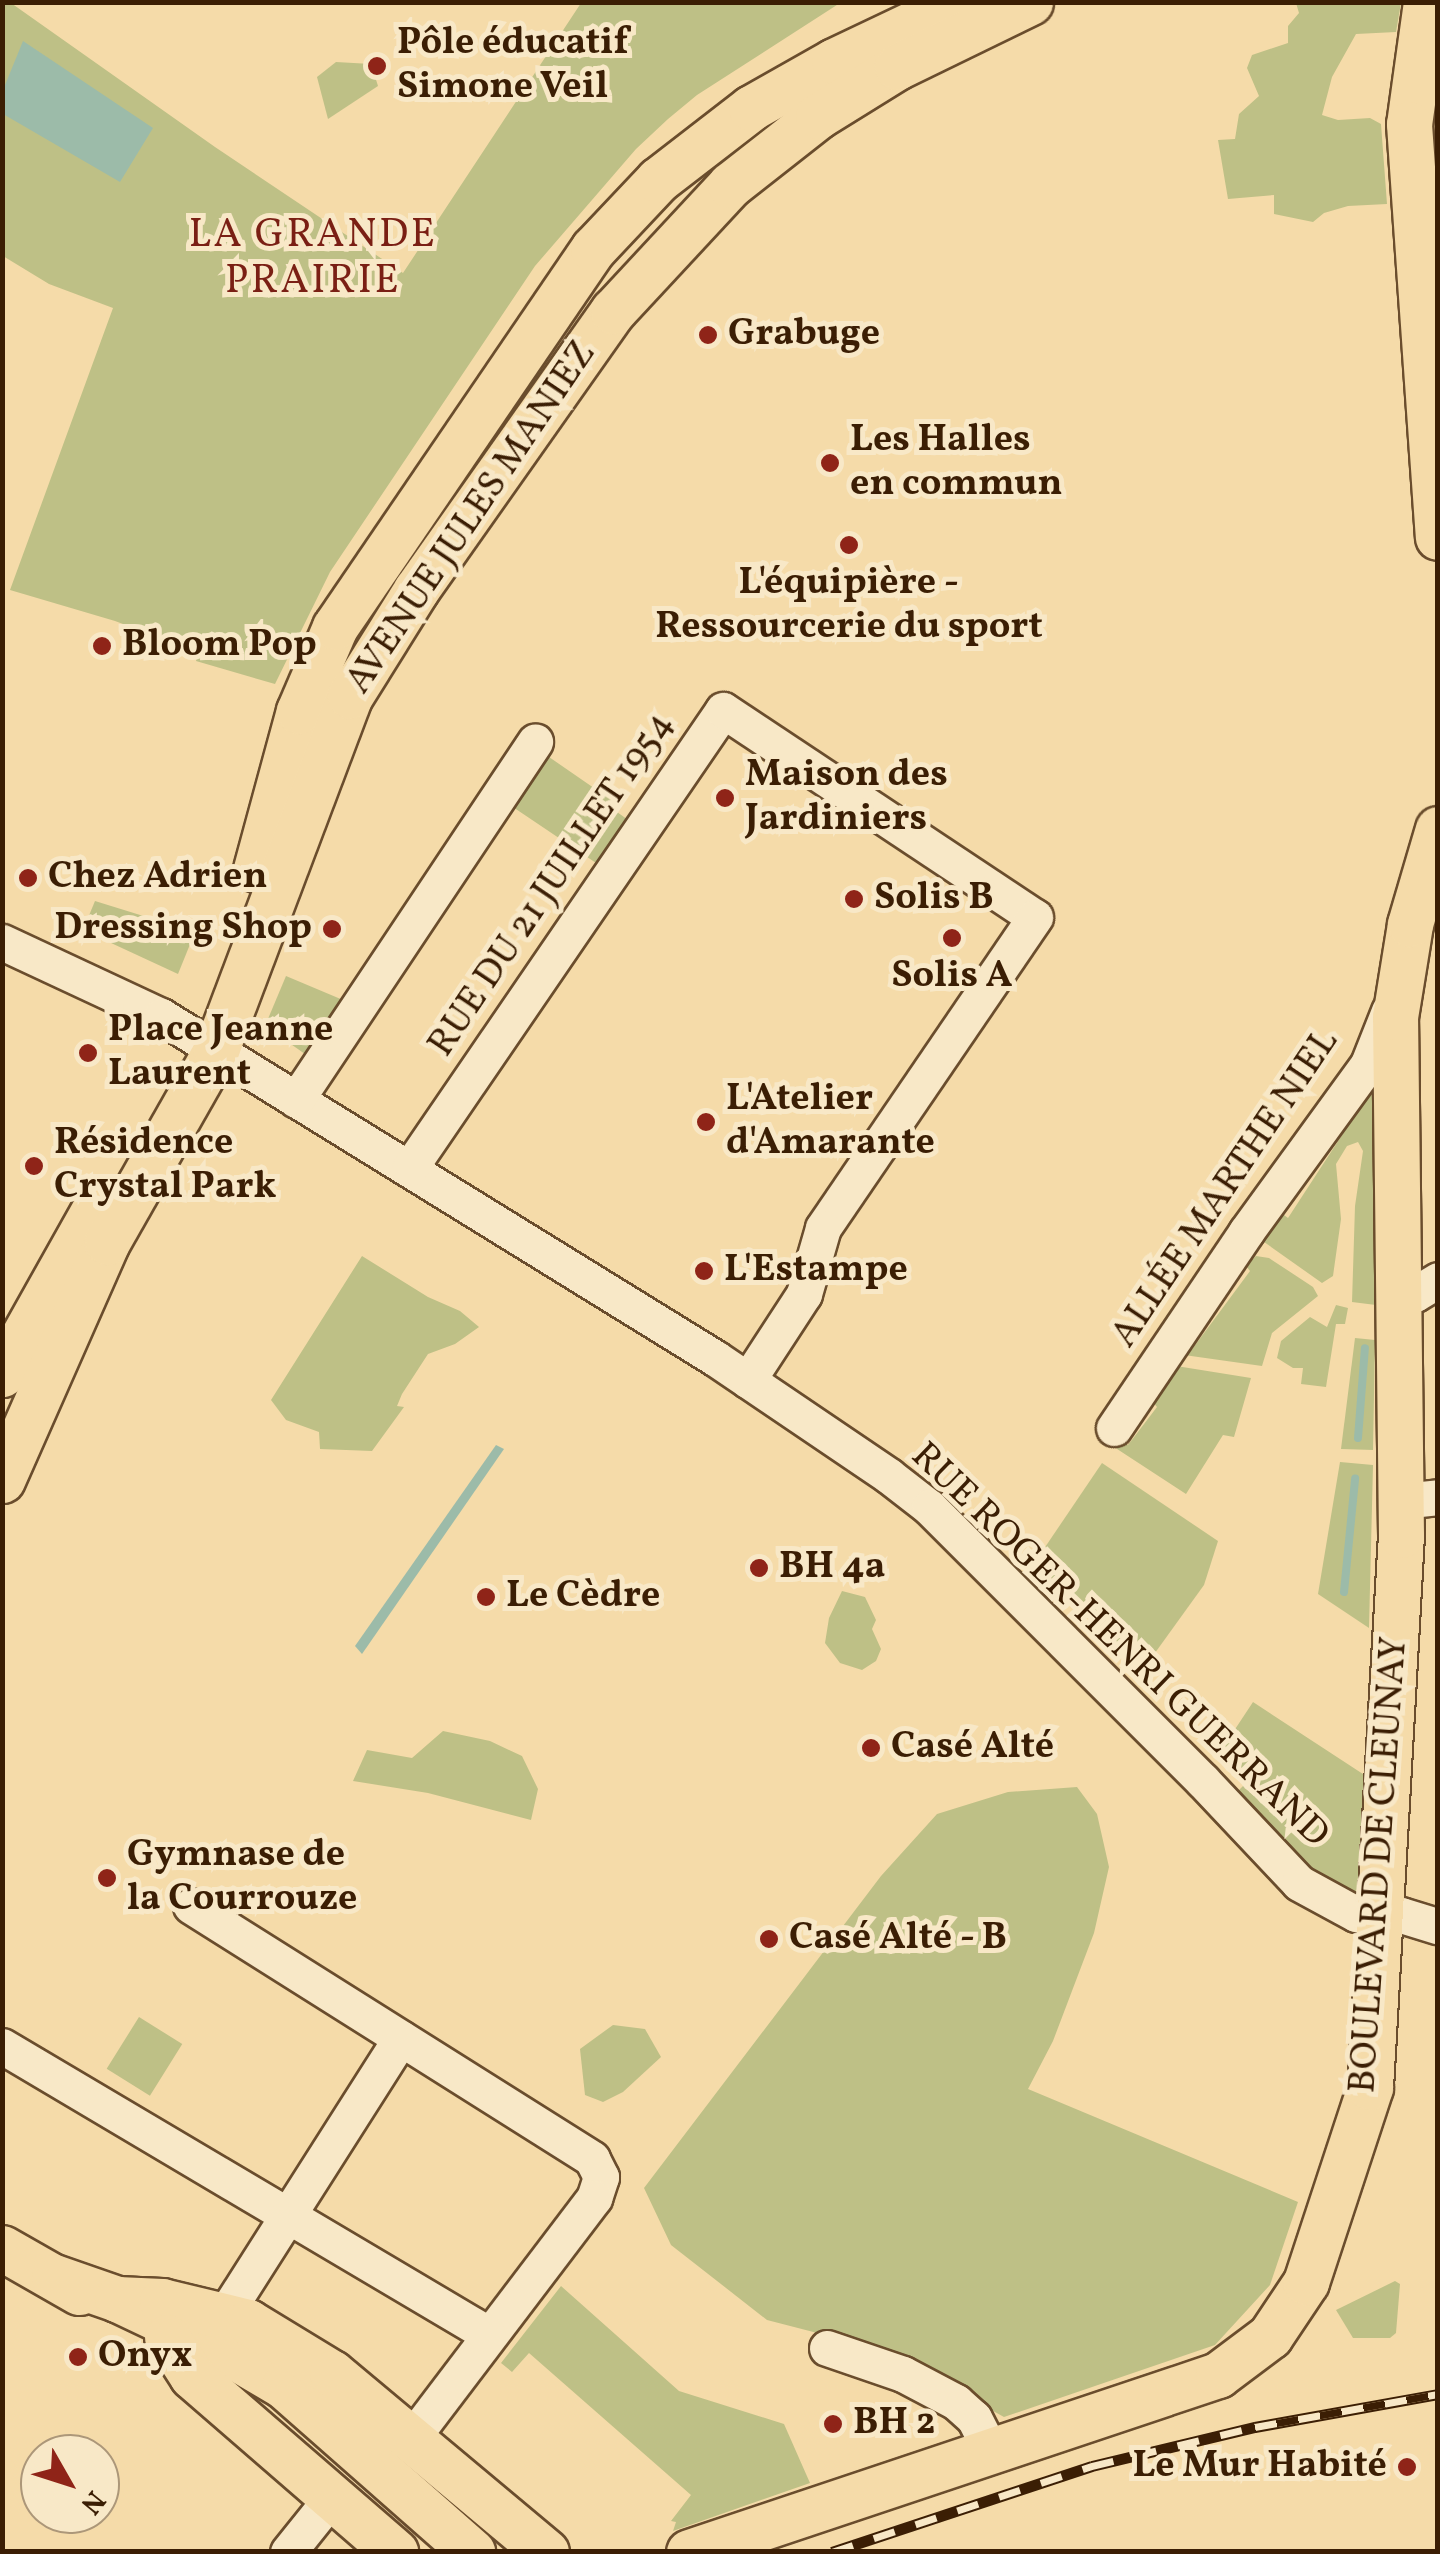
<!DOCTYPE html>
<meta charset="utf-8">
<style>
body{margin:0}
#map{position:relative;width:1440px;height:2554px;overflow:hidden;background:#f5dba9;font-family:Vollkorn,serif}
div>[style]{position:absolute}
.green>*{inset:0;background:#bec086;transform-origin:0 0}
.water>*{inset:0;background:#9cbba9}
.stream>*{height:8px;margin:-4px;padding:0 4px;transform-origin:4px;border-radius:4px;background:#9cbba9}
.roads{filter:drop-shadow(2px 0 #6a4d2d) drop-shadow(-2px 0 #6a4d2d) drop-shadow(0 2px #6a4d2d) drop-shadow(0 -2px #6a4d2d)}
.minor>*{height:35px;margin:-17.5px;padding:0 17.5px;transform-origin:17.5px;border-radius:17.5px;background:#f8e8c7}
.major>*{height:45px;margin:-22.5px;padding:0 22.5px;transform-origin:22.5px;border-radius:22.5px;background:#f5dba9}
.rail>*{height:11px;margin-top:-5.5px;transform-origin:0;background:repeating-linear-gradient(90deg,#f8e8c7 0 22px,#3b1e04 0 44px);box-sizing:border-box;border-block:2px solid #3b1e04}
.dots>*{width:28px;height:28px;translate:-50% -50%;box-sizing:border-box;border:5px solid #f8e8c7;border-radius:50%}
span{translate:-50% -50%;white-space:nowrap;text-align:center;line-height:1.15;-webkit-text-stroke:10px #f8e8c7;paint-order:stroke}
.poi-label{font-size:38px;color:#3b1e04;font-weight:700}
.left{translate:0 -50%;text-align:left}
.right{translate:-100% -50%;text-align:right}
.street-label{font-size:38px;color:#3b1e04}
.neighbourhood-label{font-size:40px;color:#7a1f14;letter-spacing:2.5px}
.frame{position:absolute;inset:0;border:5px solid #3b1e04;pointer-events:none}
.north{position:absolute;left:20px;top:2434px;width:100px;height:100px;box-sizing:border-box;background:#f8e8c7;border:2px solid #ac9779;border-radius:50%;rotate:129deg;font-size:28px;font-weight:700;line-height:40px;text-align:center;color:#3b1e04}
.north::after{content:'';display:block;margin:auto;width:35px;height:45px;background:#8f2418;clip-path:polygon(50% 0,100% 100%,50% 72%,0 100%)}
</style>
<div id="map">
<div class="green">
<div style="clip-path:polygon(3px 3px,11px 3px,215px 147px,403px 273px,581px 3px,840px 3px,697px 95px,668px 119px,636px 149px,535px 266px,330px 572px,275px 684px,196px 661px,198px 652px,115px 621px,10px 590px,113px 308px,49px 284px,3px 256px)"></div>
<div style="clip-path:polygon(1296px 3px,1401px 3px,1396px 32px,1356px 34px,1332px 77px,1322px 115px,1338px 120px,1370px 118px,1381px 124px,1387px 204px,1348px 206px,1324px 213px,1313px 222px,1274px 214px,1274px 195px,1228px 199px,1218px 140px,1235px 139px,1239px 114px,1259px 96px,1247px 68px,1252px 55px,1288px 43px,1288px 26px,1299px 13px)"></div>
<div style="clip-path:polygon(336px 62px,371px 64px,378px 86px,328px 119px,317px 77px)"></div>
<div style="clip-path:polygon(536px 748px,620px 806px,617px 812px,631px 822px,602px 867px,498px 797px)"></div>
<div style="clip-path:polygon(95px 901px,195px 932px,178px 974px,83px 930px)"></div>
<div style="clip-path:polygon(286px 976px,343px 1000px,305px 1054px,265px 1026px)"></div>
<div style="clip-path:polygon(1381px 1063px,1376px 1305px,1352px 1302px,1355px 1206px,1363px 1151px,1358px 1142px,1347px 1146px,1336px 1164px,1341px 1219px,1333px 1276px,1322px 1283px,1257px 1237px,1276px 1209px,1288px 1218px,1344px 1132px,1334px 1124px)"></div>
<div style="clip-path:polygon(362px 1256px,428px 1297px,460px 1311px,479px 1327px,455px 1344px,428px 1354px,402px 1394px,397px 1406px,404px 1407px,372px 1451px,320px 1449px,319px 1432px,286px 1420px,271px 1400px)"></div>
<div style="clip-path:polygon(1256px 1256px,1269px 1258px,1313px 1287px,1318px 1296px,1272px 1333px,1262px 1366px,1177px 1354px,1181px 1348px,1190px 1352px,1250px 1271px,1246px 1266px)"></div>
<div style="clip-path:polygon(1336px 1305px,1348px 1308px,1345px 1324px,1336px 1324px,1326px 1387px,1301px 1384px,1303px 1368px,1293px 1368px,1277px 1358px,1281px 1341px,1310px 1317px,1327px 1327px)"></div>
<div style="clip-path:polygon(1355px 1338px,1375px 1340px,1373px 1450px,1341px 1449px)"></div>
<div style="clip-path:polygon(1170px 1365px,1251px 1378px,1234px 1437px,1223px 1435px,1186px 1494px,1114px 1447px,1119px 1439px,1128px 1445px,1157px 1407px,1148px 1396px)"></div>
<div style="clip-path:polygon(1340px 1462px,1373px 1465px,1369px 1628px,1318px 1594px)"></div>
<div style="clip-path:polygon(1102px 1463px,1218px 1541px,1204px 1585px,1147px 1664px,1135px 1664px,1035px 1562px)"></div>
<div style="clip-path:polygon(842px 1591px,865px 1597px,876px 1620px,872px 1629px,881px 1649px,876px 1661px,862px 1670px,840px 1663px,825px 1643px,829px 1618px)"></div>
<div style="clip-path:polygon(1253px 1702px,1366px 1776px,1363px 1883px,1353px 1894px,1336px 1896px,1235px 1794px,1245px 1784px,1218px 1755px)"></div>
<div style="clip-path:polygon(443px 1731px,490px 1741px,522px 1756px,538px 1789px,531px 1820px,428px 1793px,353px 1781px,367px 1750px,412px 1758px)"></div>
<div style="clip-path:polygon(1077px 1787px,1097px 1814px,1109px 1867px,1094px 1933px,1053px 2041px,1028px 2089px,1298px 2202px,1270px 2285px,1215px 2345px,1004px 2417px,883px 2350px,767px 2320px,671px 2245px,644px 2188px,881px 1876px,937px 1814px,1008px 1792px)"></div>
<div style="left:139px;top:2017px;width:51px;height:61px;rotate:32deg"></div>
<div style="clip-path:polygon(613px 2025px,645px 2029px,661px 2057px,623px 2092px,603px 2102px,585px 2095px,580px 2049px)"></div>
<div style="clip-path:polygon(1395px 2281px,1400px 2284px,1396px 2333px,1390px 2338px,1353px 2338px,1336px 2310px)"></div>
<div style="clip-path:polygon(561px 2286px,679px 2391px,784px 2424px,810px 2483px,673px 2531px,676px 2522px,671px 2521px,691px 2495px,529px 2353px,512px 2372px,501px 2363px)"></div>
</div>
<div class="water">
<div style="clip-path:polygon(23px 41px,153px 128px,120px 182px,3px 114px,3px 90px)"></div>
<div style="clip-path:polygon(496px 1445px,504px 1449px,362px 1654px,355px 1646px)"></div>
</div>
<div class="stream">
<div style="left:1358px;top:1438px;width:90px;rotate:-85.6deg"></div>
<div style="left:1344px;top:1592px;width:114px;rotate:-84.4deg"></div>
</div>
<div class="roads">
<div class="minor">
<div style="left:2px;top:942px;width:175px;rotate:25deg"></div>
<div style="left:161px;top:1016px;width:651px;rotate:31.69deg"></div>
<div style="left:715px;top:1358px;width:210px;rotate:34.1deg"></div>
<div style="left:889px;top:1476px;width:51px;rotate:37.8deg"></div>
<div style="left:929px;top:1507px;width:386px;rotate:45deg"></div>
<div style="left:1202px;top:1780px;width:141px;rotate:46.7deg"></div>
<div style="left:1299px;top:1883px;width:65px;rotate:28.5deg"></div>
<div style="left:1356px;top:1914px;width:45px;rotate:1.3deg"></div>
<div style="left:1401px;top:1915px;width:39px;rotate:17deg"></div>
<div style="left:296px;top:1100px;width:431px;rotate:-56.3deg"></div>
<div style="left:409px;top:1169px;width:556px;rotate:-55.62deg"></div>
<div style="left:723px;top:710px;width:374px;rotate:33.6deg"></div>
<div style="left:1035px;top:917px;width:376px;rotate:124.3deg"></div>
<div style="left:823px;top:1228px;width:69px;rotate:106.1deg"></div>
<div style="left:804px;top:1294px;width:103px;rotate:123.1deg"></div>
<div style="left:1400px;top:1296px;width:15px;rotate:-8deg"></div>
<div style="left:1415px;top:1294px;width:27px;rotate:-31deg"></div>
<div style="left:1114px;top:1428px;width:236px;rotate:-56deg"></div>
<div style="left:1246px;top:1232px;width:208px;rotate:-54deg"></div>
<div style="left:1368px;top:1064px;width:57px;rotate:-68.4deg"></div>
<div style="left:1401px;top:1501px;width:37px;rotate:-6deg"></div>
<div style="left:191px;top:1906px;width:474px;rotate:32.2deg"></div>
<div style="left:592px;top:2159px;width:20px;rotate:63deg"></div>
<div style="left:601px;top:2177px;width:22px;rotate:108deg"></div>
<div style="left:594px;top:2198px;width:301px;rotate:127.2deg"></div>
<div style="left:2px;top:2046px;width:565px;rotate:30.65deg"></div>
<div style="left:225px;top:2314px;width:327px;rotate:-57.5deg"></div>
<div style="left:827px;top:2348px;width:80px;rotate:18.9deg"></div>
<div style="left:903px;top:2374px;width:60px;rotate:27.8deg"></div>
<div style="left:956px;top:2402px;width:24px;rotate:42deg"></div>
<div style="left:974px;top:2418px;width:34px;rotate:63deg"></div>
<div style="left:288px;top:2552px;width:70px;rotate:-51.3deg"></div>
</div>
<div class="major">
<div style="left:1426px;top:2px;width:123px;rotate:97.9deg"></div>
<div style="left:1409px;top:124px;width:414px;rotate:86deg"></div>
<div style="left:256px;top:869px;width:164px;rotate:-74.8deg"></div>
<div style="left:299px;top:711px;width:91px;rotate:-66.8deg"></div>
<div style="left:335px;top:627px;width:458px;rotate:-55.7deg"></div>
<div style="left:593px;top:249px;width:95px;rotate:-46.7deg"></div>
<div style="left:658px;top:180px;width:118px;rotate:-37.7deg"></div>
<div style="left:751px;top:108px;width:95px;rotate:-29.5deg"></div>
<div style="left:834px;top:61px;width:137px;rotate:-25.4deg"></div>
<div style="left:2px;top:1374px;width:194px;rotate:-60.7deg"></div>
<div style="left:2px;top:1480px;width:260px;rotate:-66.2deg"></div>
<div style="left:107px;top:1242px;width:221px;rotate:-60.4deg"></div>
<div style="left:216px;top:1050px;width:379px;rotate:-69.3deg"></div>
<div style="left:350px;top:696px;width:125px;rotate:-58.1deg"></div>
<div style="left:416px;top:590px;width:342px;rotate:-54.8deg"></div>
<div style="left:613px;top:311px;width:172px;rotate:-47.1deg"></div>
<div style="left:730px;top:185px;width:112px;rotate:-38.1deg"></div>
<div style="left:818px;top:116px;width:93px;rotate:-31.8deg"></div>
<div style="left:897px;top:67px;width:148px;rotate:-26deg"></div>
<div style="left:2px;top:2248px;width:89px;rotate:29.7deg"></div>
<div style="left:54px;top:2277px;width:67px;rotate:19.2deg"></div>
<div style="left:117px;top:2299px;width:112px;rotate:25.4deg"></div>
<div style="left:218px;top:2347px;width:77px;rotate:30.6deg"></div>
<div style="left:284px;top:2386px;width:251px;rotate:41.4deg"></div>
<div style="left:117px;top:2299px;width:45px;rotate:2.5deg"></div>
<div style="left:162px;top:2301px;width:89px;rotate:13.7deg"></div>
<div style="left:248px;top:2322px;width:98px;rotate:31.3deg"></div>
<div style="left:332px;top:2373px;width:279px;rotate:39.9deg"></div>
<div style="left:167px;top:2337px;width:46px;rotate:57.3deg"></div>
<div style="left:192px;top:2376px;width:269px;rotate:40.9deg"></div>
<div style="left:689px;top:2552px;width:558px;rotate:-18.5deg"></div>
<div style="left:1218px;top:2375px;width:65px;rotate:-36.9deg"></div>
<div style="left:1270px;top:2336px;width:65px;rotate:-56.3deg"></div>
<div style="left:1306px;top:2282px;width:205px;rotate:-71.8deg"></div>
<div style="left:1370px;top:2087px;width:553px;rotate:-86.79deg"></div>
<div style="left:1401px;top:1535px;width:518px;rotate:-90.66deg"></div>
<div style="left:1395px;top:1017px;width:94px;rotate:-80.8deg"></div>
<div style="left:1410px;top:924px;width:99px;rotate:-73.6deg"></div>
</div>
</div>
<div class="rail">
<div style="left:832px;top:2552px;width:274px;rotate:-18.3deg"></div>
<div style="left:1092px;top:2466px;width:168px;rotate:-13.5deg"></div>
<div style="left:1255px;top:2427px;width:186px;rotate:-10.2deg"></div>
</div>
<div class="dots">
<div style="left:377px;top:66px;background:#8f2418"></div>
<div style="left:708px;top:335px;background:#8f2418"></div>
<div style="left:830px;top:463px;background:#8f2418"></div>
<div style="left:849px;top:545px;background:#8f2418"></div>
<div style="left:102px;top:646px;background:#8f2418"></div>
<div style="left:725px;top:798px;background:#8f2418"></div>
<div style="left:28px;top:878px;background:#8f2418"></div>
<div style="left:854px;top:899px;background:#8f2418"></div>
<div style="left:332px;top:929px;background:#8f2418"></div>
<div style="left:952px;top:938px;background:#8f2418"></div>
<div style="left:88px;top:1053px;background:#8f2418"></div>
<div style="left:706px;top:1122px;background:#8f2418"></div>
<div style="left:34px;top:1166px;background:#8f2418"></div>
<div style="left:704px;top:1271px;background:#8f2418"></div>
<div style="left:759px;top:1568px;background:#8f2418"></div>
<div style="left:486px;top:1597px;background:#8f2418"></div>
<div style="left:871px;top:1748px;background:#8f2418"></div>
<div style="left:107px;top:1878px;background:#8f2418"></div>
<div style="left:769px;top:1939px;background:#8f2418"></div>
<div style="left:78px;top:2357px;background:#8f2418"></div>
<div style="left:833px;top:2424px;background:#8f2418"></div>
<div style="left:1407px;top:2467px;background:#8f2418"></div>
</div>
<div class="poi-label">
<span class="left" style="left:397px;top:66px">Pôle éducatif<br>Simone Veil</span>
<span class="left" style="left:728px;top:335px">Grabuge</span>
<span class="left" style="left:850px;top:463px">Les Halles<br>en commun</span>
<span style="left:849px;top:606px">L'équipière -<br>Ressourcerie du sport</span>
<span class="left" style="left:122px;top:646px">Bloom Pop</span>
<span class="left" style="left:745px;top:798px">Maison des<br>Jardiniers</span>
<span class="left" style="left:48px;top:878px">Chez Adrien</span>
<span class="left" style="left:874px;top:899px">Solis B</span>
<span class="right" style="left:312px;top:929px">Dressing Shop</span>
<span style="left:952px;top:977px">Solis A</span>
<span class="left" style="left:108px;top:1053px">Place Jeanne<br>Laurent</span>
<span class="left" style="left:726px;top:1122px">L'Atelier<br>d'Amarante</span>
<span class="left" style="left:54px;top:1166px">Résidence<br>Crystal Park</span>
<span class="left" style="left:724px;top:1271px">L'Estampe</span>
<span class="left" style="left:779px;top:1568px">BH 4a</span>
<span class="left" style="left:506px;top:1597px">Le Cèdre</span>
<span class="left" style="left:891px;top:1748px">Casé Alté</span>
<span class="left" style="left:127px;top:1878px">Gymnase de<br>la Courrouze</span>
<span class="left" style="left:789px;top:1939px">Casé Alté - B</span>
<span class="left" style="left:98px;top:2357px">Onyx</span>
<span class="left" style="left:853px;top:2424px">BH 2</span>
<span class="right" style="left:1387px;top:2467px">Le Mur Habité</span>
</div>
<div class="street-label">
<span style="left:472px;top:518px;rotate:-56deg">AVENUE JULES MANIEZ</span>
<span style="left:552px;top:885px;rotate:-56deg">RUE DU 21 JUILLET 1954</span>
<span style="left:1226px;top:1189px;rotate:-56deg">ALLÉE MARTHE NIEL</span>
<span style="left:1119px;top:1646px;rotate:44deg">RUE ROGER-HENRI GUERRAND</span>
<span style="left:1380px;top:1865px;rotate:-86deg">BOULEVARD DE CLEUNAY</span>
</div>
<div class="neighbourhood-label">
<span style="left:313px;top:259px">LA GRANDE<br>PRAIRIE</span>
</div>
<div class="frame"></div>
<div class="north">N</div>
</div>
